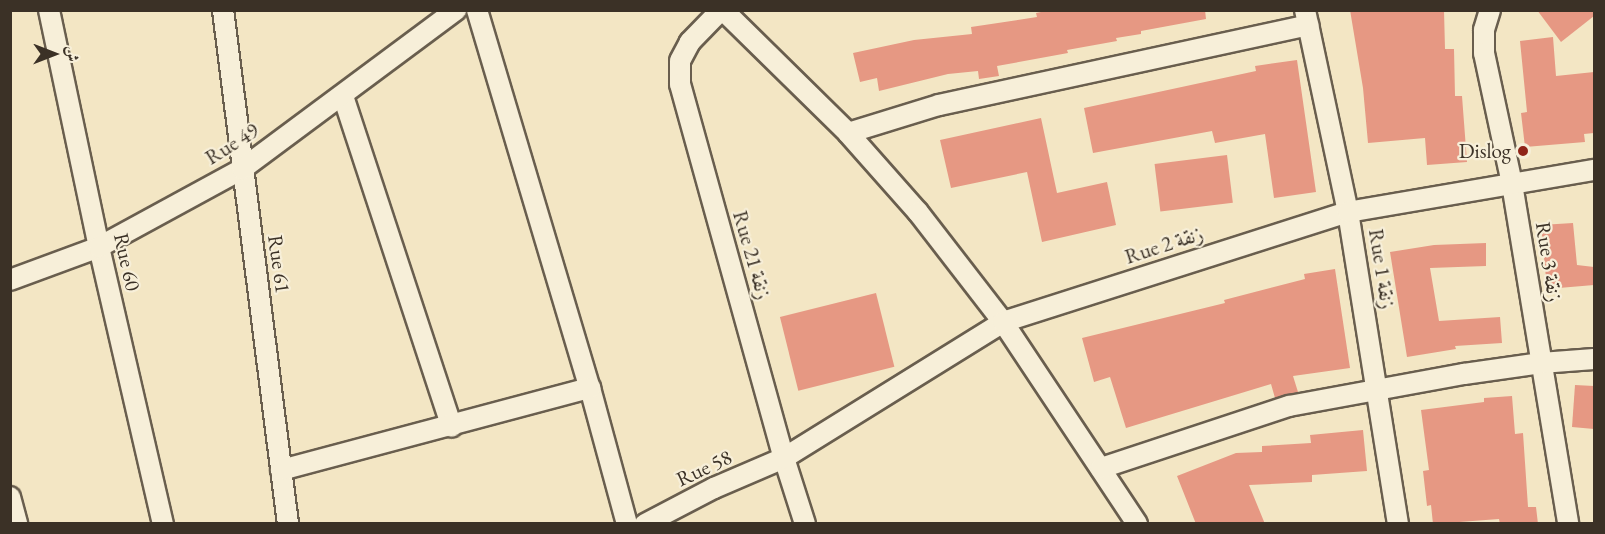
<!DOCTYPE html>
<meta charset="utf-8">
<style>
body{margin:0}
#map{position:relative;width:1605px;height:534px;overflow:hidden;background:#f3e6c4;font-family:"EB Garamond",Amiri,serif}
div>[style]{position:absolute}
.building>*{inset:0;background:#e69883;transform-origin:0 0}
.roads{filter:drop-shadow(2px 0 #695e4e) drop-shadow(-2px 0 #695e4e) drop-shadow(0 2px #695e4e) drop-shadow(0 -2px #695e4e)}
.street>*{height:20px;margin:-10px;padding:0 10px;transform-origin:10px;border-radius:10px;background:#f7efd9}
.dots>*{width:16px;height:16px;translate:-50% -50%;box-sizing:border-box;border:3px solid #f7efd9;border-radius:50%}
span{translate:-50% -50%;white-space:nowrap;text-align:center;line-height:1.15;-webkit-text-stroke:4.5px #f7efd9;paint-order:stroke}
.street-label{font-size:21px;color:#3b3126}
.poi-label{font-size:21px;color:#3b3126}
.right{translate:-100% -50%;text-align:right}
.frame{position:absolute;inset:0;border:12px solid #3b3126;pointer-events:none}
.north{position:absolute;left:24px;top:24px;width:60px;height:60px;-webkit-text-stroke:4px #f7efd9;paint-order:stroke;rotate:90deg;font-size:16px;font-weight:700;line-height:24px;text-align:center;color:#3b3126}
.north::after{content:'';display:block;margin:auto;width:21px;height:27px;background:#3b3126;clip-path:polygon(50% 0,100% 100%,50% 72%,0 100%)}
</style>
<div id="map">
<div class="building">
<div style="clip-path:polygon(1051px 10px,1205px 10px,1206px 19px,1141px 31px,1141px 34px,1116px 38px,1117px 41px,1067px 50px,1068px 53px,997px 66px,999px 76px,979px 79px,978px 71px,948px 74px,879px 91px,877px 78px,860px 82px,853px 53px,914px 40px,972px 34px,971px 27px,1037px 17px,1036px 13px)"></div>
<div style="clip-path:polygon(1350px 10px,1444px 10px,1445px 49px,1454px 49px,1455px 96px,1462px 96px,1467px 162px,1427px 165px,1425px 138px,1368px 143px,1363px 88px)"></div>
<div style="clip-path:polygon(1537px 10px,1594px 10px,1594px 16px,1561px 42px)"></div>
<div style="clip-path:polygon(1553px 37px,1556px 76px,1594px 72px,1594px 133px,1584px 134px,1585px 142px,1525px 147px,1521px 113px,1527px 112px,1520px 41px)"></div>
<div style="clip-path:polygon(1297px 60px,1316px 192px,1274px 198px,1265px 134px,1215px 143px,1212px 131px,1093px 153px,1084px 108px,1256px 71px,1255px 66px)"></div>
<div style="clip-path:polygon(1041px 118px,1057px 193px,1107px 182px,1116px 225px,1042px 242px,1027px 172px,951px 188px,940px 140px)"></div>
<div style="left:1227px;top:155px;width:48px;height:73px;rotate:83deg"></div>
<div style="clip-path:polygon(1573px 223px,1577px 265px,1594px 267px,1594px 285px,1547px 289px,1541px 225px)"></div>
<div style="clip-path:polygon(1486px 243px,1486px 266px,1430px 268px,1439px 321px,1500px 317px,1502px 343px,1455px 346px,1456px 349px,1407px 357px,1390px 252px,1434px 245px)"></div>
<div style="clip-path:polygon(1335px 269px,1350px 368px,1293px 376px,1298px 392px,1275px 398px,1271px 384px,1126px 428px,1110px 377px,1094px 382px,1082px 338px,1225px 303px,1224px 300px,1305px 279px,1304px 274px)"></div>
<div style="left:876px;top:293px;width:76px;height:99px;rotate:76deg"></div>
<div style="clip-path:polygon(1575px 385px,1594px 386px,1594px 429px,1572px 427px)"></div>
<div style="clip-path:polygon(1512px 396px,1515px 434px,1523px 433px,1528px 507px,1536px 507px,1538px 524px,1500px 524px,1499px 519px,1433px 524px,1431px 505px,1427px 506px,1423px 471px,1429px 470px,1421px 410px,1484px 402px,1484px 398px)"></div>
<div style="clip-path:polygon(1363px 430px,1367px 471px,1312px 475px,1312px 482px,1249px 485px,1265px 524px,1196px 524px,1177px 476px,1236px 453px,1262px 452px,1262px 446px,1311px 443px,1310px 435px)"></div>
</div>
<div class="roads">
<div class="street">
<div style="left:49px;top:10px;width:242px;rotate:78.1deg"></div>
<div style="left:99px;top:247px;width:284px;rotate:77deg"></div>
<div style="left:223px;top:10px;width:518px;rotate:82.79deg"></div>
<div style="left:477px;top:10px;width:395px;rotate:73.4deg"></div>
<div style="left:590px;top:388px;width:141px;rotate:74.8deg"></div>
<div style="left:721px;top:10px;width:45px;rotate:134.1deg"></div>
<div style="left:690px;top:42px;width:21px;rotate:118deg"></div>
<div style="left:680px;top:61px;width:23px;rotate:90deg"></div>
<div style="left:680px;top:84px;width:388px;rotate:74.5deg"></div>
<div style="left:784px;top:458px;width:69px;rotate:72.3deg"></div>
<div style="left:723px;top:10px;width:175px;rotate:44.5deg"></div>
<div style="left:848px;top:133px;width:106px;rotate:48.5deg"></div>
<div style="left:918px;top:212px;width:139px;rotate:52.3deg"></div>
<div style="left:1003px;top:322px;width:242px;rotate:56.4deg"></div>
<div style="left:1305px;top:10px;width:207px;rotate:78deg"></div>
<div style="left:1348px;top:212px;width:316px;rotate:80.9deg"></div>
<div style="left:1490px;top:10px;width:21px;rotate:107deg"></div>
<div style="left:1484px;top:30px;width:23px;rotate:90deg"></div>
<div style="left:1484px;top:53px;width:134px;rotate:77.9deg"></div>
<div style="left:1512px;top:184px;width:345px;rotate:80.6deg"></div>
<div style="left:343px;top:96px;width:348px;rotate:71.8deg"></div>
<div style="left:848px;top:133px;width:95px;rotate:-17.1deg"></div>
<div style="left:939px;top:105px;width:378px;rotate:-12.2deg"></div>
<div style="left:10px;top:280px;width:95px;rotate:-20.3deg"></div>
<div style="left:99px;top:247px;width:163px;rotate:-28.6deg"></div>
<div style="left:242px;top:169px;width:267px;rotate:-36.6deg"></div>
<div style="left:1101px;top:468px;width:198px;rotate:-18.3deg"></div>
<div style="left:1289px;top:406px;width:178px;rotate:-10.4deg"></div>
<div style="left:1464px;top:374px;width:78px;rotate:-8.1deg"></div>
<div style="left:1541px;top:363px;width:53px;rotate:-4.3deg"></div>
<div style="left:281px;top:470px;width:320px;rotate:-14.9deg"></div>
<div style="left:10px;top:497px;width:28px;rotate:75deg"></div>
<div style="left:645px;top:524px;width:78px;rotate:-27.6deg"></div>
<div style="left:714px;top:488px;width:76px;rotate:-23.2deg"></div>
<div style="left:784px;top:458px;width:258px;rotate:-31.8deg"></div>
<div style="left:1003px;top:322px;width:362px;rotate:-17.7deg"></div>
<div style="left:1348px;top:212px;width:250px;rotate:-9.7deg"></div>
</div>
</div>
<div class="dots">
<div style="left:1523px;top:151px;background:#8f2418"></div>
</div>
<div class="street-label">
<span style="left:232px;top:144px;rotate:-32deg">Rue 49</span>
<span style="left:1164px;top:245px;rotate:-18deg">Rue 2 زنقة</span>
<span style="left:752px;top:255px;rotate:74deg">Rue 21 زنقة</span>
<span style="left:127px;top:262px;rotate:77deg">Rue 60</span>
<span style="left:1549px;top:262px;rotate:81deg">Rue 3 زنقة</span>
<span style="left:279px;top:264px;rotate:82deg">Rue 61</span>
<span style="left:1382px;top:269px;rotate:81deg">Rue 1 زنقة</span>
<span style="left:704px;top:468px;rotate:-25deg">Rue 58</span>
</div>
<div class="poi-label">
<span class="right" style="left:1511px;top:151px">Dislog</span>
</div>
<div class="frame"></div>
<div class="north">ش</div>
</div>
